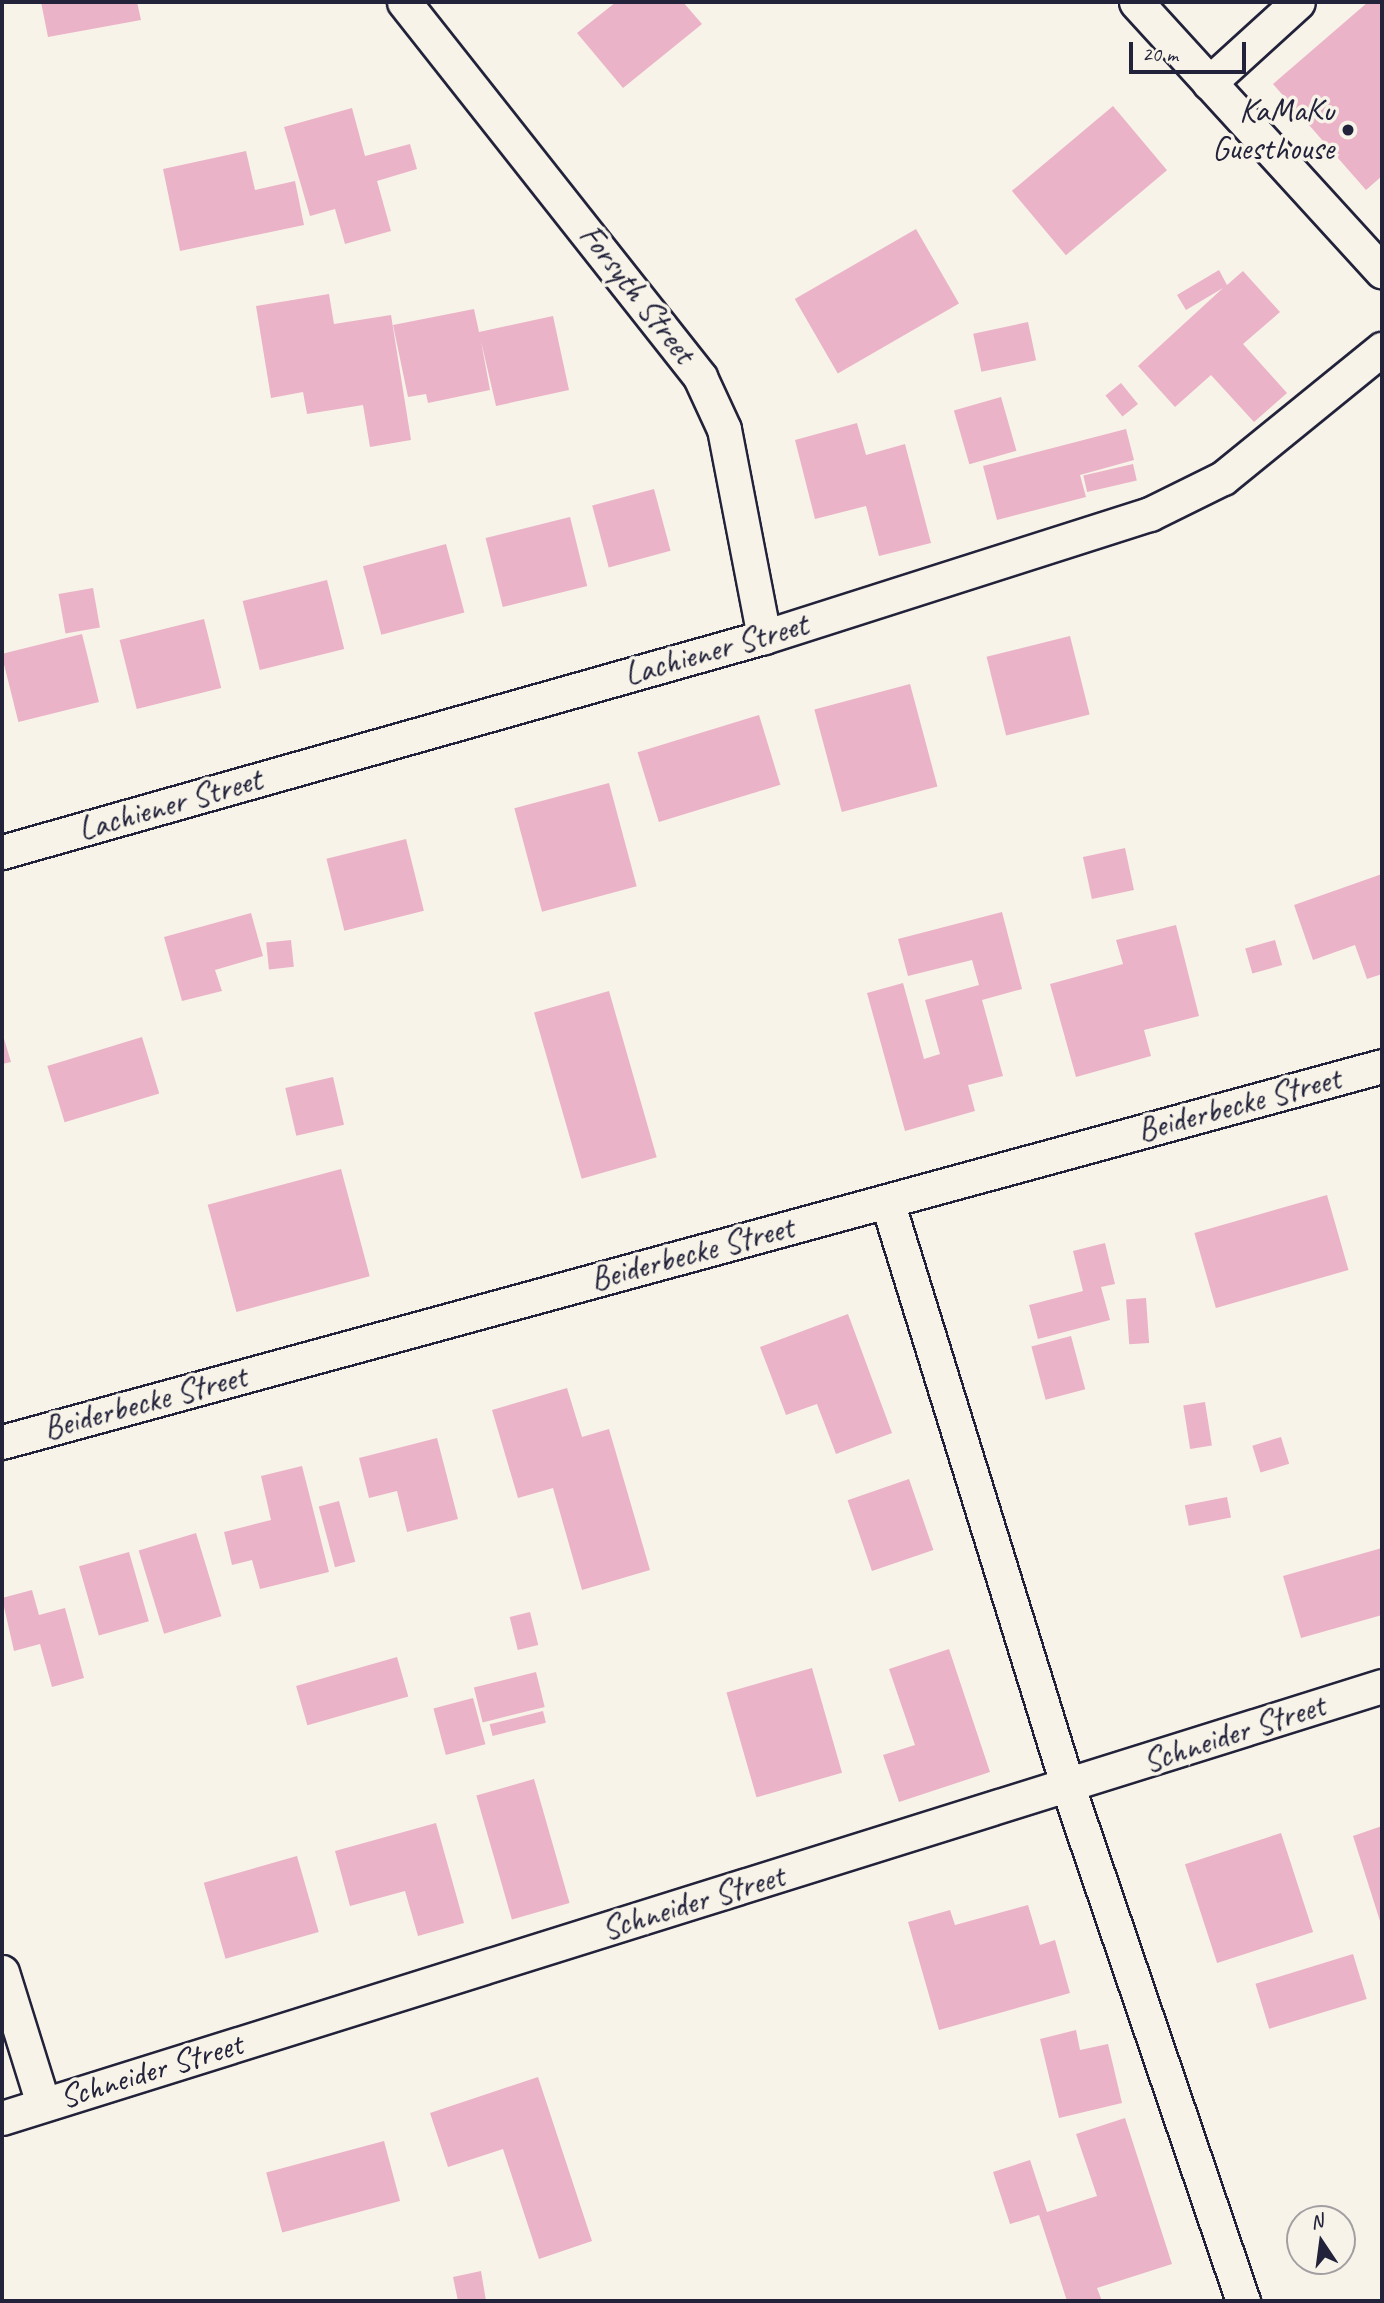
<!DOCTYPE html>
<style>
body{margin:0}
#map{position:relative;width:1384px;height:2303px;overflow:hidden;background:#f7f3e8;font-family:Caveat,sans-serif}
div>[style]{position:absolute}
.building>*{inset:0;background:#ebb3c8;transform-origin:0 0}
.roads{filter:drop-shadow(2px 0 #22223b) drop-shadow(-2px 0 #22223b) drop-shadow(0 2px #22223b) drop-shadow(0 -2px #22223b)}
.street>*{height:33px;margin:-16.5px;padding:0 16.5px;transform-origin:16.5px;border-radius:16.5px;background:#f7f3e8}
.dots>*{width:19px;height:19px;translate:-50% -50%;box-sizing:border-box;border:4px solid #f7f3e8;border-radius:50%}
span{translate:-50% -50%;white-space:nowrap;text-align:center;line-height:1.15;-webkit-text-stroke:7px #f7f3e8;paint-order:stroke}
.poi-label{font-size:33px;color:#22223b}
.right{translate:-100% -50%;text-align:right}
.street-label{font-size:33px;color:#22223b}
.frame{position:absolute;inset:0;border:4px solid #22223b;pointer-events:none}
.north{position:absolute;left:1286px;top:2205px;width:70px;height:70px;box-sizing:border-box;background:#f7f3e8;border:2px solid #a29fa3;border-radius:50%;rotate:347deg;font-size:19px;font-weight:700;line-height:28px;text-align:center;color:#22223b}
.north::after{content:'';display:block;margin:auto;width:24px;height:32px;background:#22223b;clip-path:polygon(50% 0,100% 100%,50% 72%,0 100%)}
.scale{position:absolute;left:1129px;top:42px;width:117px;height:32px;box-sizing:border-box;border:4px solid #22223b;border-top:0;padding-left:9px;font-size:21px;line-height:24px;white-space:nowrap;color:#22223b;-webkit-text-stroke:5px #f7f3e8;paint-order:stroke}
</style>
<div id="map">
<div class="building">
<div style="clip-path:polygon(41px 2px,137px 2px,141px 20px,48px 37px)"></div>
<div style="clip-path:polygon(616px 2px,683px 2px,702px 24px,623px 88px,577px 33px)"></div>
<div style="clip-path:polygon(1368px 2px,1382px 2px,1382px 176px,1366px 190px,1273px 84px)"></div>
<div style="left:1113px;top:106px;width:84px;height:132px;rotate:50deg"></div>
<div style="clip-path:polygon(352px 108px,365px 156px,410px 144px,417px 169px,377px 181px,391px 231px,345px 244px,335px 209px,310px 216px,284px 127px)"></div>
<div style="clip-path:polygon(246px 151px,255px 190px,295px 181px,304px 225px,180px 251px,163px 169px)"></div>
<div style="left:916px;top:229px;width:86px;height:140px;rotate:60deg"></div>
<div style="clip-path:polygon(1219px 270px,1227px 285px,1243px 271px,1280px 312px,1243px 344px,1287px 393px,1254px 422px,1211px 375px,1175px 407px,1138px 366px,1223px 288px,1186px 310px,1177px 295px)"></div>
<div style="clip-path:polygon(329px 294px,334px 324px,391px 315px,411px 440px,370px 447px,363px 405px,307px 414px,303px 392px,271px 398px,256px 306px)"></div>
<div style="clip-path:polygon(474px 309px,479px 332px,553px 316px,569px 390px,496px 406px,481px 341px,490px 390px,428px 403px,426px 394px,408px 397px,393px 325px)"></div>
<div style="left:1028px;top:322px;width:39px;height:56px;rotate:78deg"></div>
<div style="left:1121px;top:383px;width:27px;height:20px;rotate:51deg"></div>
<div style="left:1001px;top:397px;width:56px;height:49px;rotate:74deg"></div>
<div style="clip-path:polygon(857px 423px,866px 455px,905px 444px,931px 543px,879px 556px,866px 506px,815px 519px,795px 440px)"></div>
<div style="clip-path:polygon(1126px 429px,1134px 460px,1080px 475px,1086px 497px,997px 520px,983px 466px)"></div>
<div style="left:1133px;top:464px;width:17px;height:51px;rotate:77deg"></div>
<div style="left:654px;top:489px;width:64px;height:64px;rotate:75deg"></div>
<div style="left:570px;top:517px;width:71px;height:87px;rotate:76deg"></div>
<div style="left:446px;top:544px;width:71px;height:86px;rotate:75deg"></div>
<div style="left:327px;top:580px;width:71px;height:87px;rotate:76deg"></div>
<div style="left:93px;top:588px;width:40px;height:35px;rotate:80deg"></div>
<div style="left:204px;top:619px;width:71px;height:87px;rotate:76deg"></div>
<div style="left:82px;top:634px;width:70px;height:83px;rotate:76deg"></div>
<div style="left:1070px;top:636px;width:81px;height:86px;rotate:76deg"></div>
<div style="left:910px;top:684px;width:106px;height:99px;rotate:75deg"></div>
<div style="left:759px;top:715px;width:73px;height:127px;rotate:73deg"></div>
<div style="left:609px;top:783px;width:107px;height:98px;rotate:75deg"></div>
<div style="left:406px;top:839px;width:74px;height:82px;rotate:76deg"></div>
<div style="left:1125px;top:848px;width:43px;height:43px;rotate:78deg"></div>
<div style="clip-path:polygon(1382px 874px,1382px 974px,1367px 979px,1355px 945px,1313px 960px,1294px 905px)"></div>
<div style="clip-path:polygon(1002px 912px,1022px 989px,982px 1000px,1003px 1076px,968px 1085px,975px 1111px,905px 1131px,867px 993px,903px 983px,924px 1059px,940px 1054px,925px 1000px,979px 985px,972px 960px,908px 976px,898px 939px)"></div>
<div style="clip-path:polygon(251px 913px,263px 956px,215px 970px,222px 991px,182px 1001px,164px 937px)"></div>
<div style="clip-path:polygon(1176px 925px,1199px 1016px,1144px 1030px,1151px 1056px,1076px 1077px,1050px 984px,1123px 964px,1116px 940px)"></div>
<div style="left:291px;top:940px;width:27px;height:25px;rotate:84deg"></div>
<div style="left:1275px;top:940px;width:26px;height:31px;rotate:74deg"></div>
<div style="left:609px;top:991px;width:173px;height:78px;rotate:74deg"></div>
<div style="clip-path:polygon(2px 1032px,11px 1062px,2px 1064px)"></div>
<div style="left:142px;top:1037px;width:59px;height:99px;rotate:73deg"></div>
<div style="left:333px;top:1077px;width:49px;height:49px;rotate:77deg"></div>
<div style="left:341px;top:1169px;width:111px;height:138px;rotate:75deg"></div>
<div style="left:1327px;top:1195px;width:78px;height:138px;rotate:74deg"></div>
<div style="clip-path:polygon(1105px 1243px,1115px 1284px,1101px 1287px,1110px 1320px,1038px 1339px,1029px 1305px,1083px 1291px,1073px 1251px)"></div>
<div style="left:1146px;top:1298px;width:45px;height:20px;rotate:86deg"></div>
<div style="clip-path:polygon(848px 1314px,892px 1433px,836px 1454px,817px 1404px,786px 1415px,760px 1347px)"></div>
<div style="left:1071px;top:1336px;width:55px;height:41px;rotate:75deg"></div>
<div style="clip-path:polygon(567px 1388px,582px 1437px,609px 1429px,650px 1570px,582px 1590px,553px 1488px,518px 1498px,492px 1410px)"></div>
<div style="left:1205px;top:1402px;width:44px;height:22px;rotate:81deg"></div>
<div style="left:1281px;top:1437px;width:28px;height:30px;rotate:73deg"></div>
<div style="clip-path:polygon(437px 1438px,458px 1519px,407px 1532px,397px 1491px,369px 1498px,359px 1458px)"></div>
<div style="clip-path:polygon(302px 1466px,329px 1572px,260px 1589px,252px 1560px,232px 1565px,224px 1532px,271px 1520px,261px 1476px)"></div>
<div style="left:909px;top:1479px;width:75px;height:65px;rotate:71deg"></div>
<div style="left:1227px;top:1497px;width:21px;height:43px;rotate:79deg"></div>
<div style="left:339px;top:1501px;width:63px;height:21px;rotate:75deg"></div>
<div style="left:196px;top:1533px;width:87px;height:60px;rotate:73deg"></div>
<div style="clip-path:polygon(1382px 1548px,1382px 1615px,1301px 1638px,1283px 1576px)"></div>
<div style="left:129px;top:1552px;width:72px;height:52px;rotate:74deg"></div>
<div style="clip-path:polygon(32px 1590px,39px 1615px,65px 1608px,84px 1678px,52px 1687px,40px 1644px,14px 1651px,2px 1598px)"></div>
<div style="left:530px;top:1612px;width:34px;height:21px;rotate:76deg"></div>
<div style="clip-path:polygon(949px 1649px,990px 1772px,899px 1802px,883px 1755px,915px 1745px,889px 1669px)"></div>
<div style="left:397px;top:1657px;width:41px;height:105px;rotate:74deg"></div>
<div style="left:812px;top:1668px;width:109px;height:89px;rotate:74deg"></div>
<div style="left:536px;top:1672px;width:36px;height:64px;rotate:76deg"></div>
<div style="left:473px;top:1698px;width:48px;height:41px;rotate:75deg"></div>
<div style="left:543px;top:1711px;width:12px;height:55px;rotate:76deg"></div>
<div style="left:534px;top:1779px;width:129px;height:60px;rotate:74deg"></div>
<div style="clip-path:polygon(436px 1823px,464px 1923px,418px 1936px,405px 1891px,350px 1906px,335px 1851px)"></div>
<div style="clip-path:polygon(1382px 1826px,1382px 1921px,1380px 1921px,1353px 1836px)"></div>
<div style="left:1281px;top:1833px;width:104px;height:101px;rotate:72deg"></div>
<div style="left:297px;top:1856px;width:79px;height:97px;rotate:74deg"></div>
<div style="clip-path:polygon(1028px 1905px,1040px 1945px,1055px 1940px,1070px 1993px,939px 2030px,908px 1922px,950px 1910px,955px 1925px)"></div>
<div style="left:1353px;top:1954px;width:47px;height:102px;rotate:73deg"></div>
<div style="clip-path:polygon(1076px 2030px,1080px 2050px,1108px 2044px,1122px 2103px,1059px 2118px,1040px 2039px)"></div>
<div style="clip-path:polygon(538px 2077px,592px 2241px,539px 2259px,503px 2149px,448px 2167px,430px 2113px)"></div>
<div style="clip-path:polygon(1125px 2118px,1172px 2264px,1097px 2288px,1102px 2301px,1067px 2301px,1039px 2215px,1010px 2224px,993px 2172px,1030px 2160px,1047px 2212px,1097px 2196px,1076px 2134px)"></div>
<div style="left:384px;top:2141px;width:62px;height:122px;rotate:75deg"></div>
<div style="clip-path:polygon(481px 2271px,486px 2301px,458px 2301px,453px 2277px)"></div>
</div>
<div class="roads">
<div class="street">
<div style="left:404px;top:2px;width:478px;rotate:51.7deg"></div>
<div style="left:700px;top:377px;width:57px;rotate:65.2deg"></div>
<div style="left:724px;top:429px;width:212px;rotate:79.1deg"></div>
<div style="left:1136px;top:2px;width:365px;rotate:47.6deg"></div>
<div style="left:1209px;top:83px;width:120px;rotate:-42.3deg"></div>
<div style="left:2px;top:852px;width:792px;rotate:-15.76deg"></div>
<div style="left:764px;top:637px;width:405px;rotate:-17.7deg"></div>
<div style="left:1150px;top:514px;width:81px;rotate:-26.3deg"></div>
<div style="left:1223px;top:478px;width:205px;rotate:-39.1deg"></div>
<div style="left:887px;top:1201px;width:613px;rotate:72.84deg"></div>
<div style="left:1068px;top:1787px;width:543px;rotate:71.2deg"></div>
<div style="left:2px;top:1442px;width:1430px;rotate:-15.24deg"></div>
<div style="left:2px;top:1972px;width:138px;rotate:72.7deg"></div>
<div style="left:2px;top:2118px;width:1446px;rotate:-17.38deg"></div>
</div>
</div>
<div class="dots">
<div style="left:1348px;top:130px;background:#22223b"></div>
</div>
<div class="poi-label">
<span class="right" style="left:1334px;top:130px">KaMaKu<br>Guesthouse</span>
</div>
<div class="street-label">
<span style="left:637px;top:294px;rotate:52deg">Forsyth Street</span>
<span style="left:716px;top:650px;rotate:-16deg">Lachiener Street</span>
<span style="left:170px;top:805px;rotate:-16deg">Lachiener Street</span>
<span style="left:1239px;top:1105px;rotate:-15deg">Beiderbecke Street</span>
<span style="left:692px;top:1254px;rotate:-15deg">Beiderbecke Street</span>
<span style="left:145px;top:1403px;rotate:-15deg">Beiderbecke Street</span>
<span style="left:1234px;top:1734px;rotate:-18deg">Schneider Street</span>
<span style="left:693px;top:1903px;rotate:-17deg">Schneider Street</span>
<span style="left:151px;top:2071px;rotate:-17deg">Schneider Street</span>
</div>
<div class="frame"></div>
<div class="north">N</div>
<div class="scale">20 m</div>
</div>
